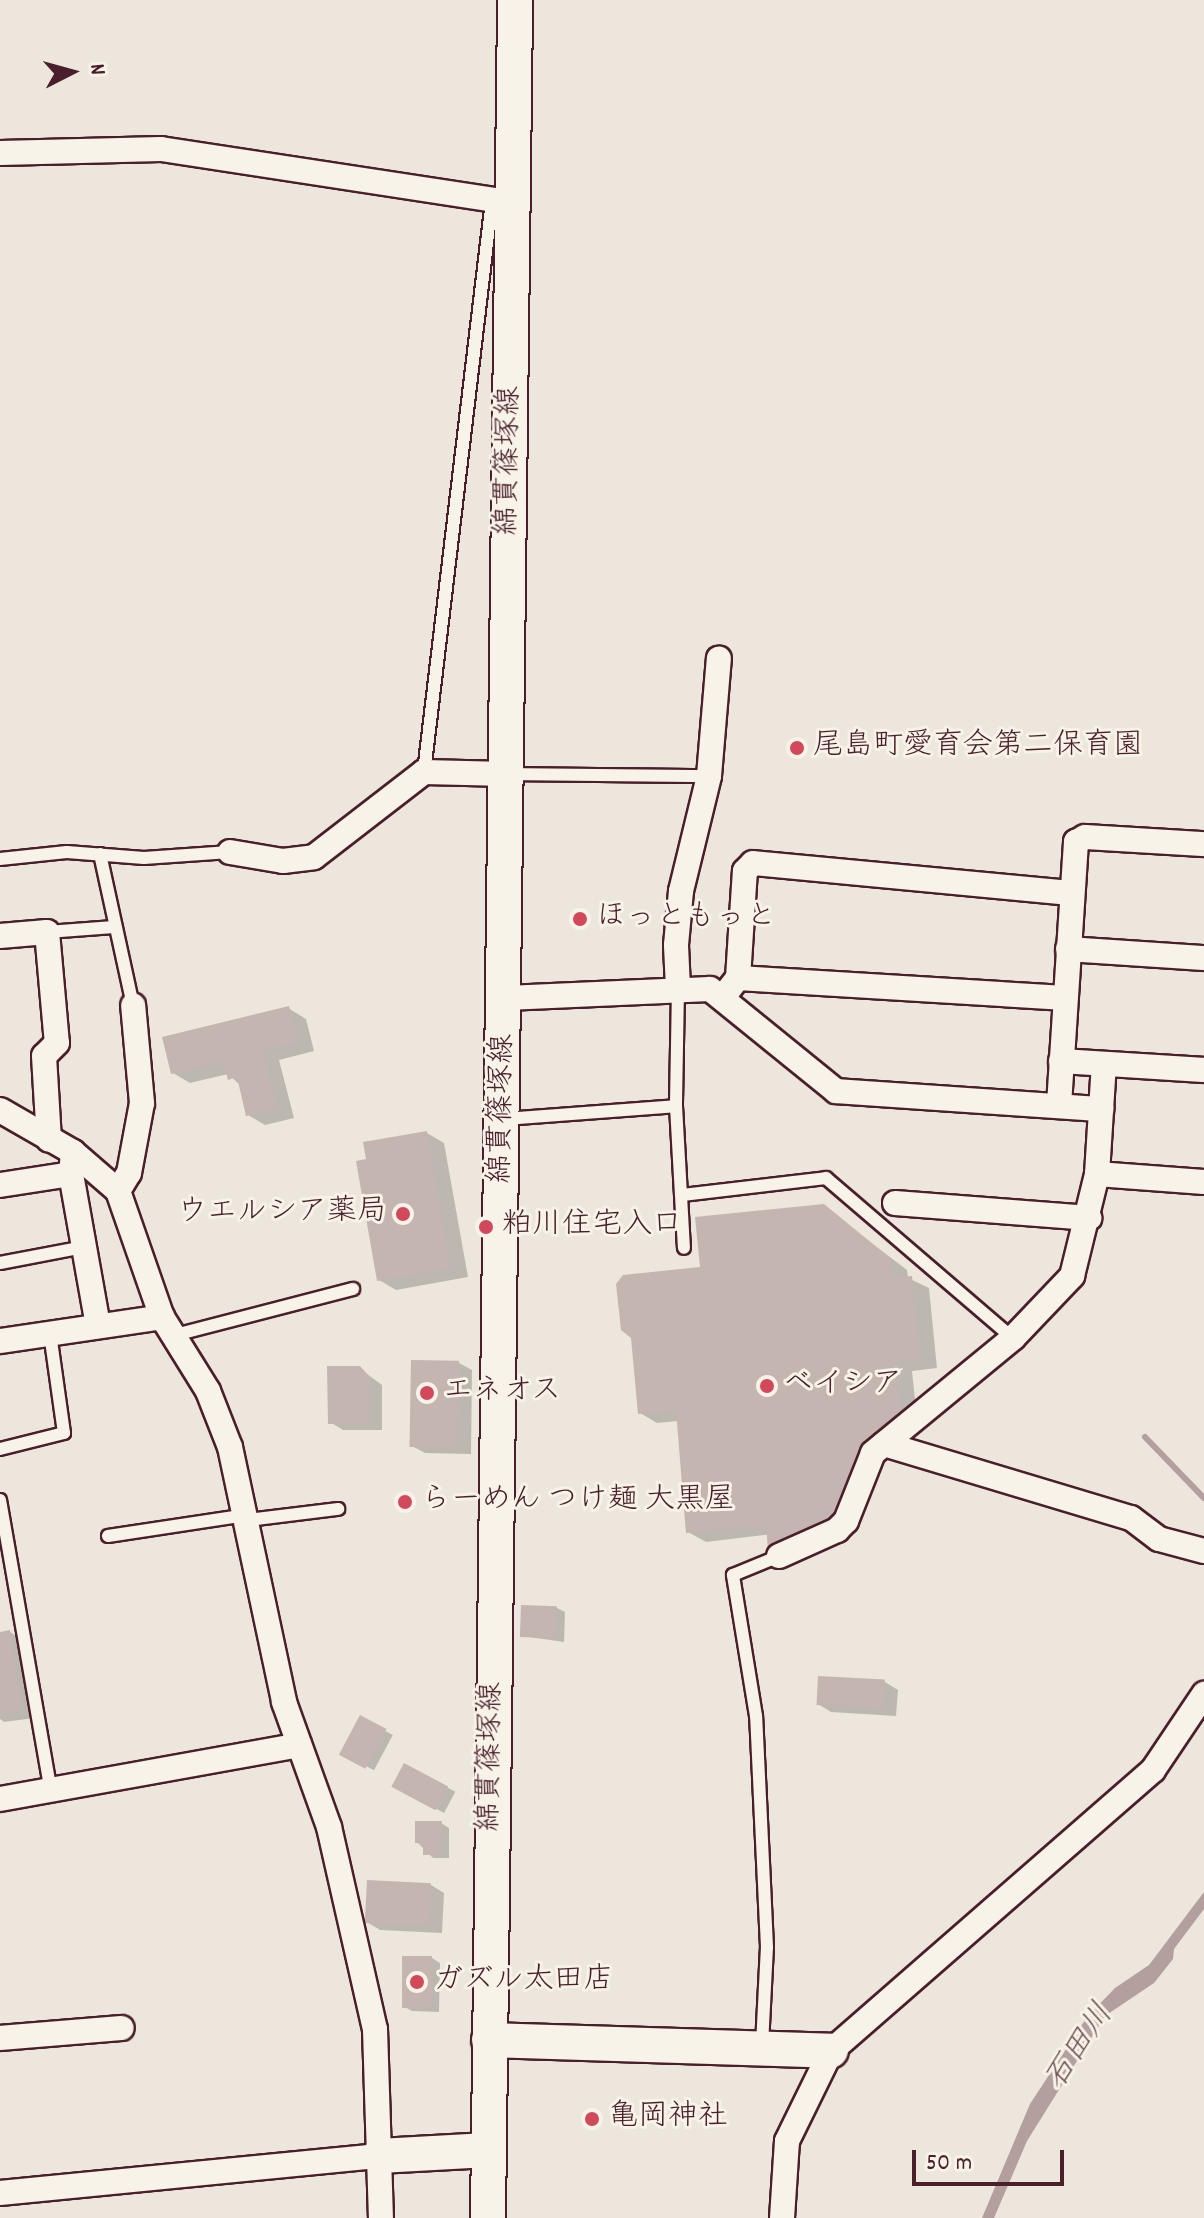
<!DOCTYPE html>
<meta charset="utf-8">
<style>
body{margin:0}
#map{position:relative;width:1204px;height:2218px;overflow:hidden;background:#ece6dd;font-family:Dekko,"Klee One",sans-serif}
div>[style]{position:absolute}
.water>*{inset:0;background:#b39f9d}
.shadow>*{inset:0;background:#0003;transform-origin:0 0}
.stream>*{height:6px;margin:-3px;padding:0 3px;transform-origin:3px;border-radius:3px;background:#b39f9d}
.building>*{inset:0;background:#c4b5b0;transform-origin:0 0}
.roads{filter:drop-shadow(2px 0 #4a1f2b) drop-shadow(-2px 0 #4a1f2b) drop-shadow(0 2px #4a1f2b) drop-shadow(0 -2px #4a1f2b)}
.lane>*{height:12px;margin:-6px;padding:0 6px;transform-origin:6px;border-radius:6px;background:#f7f3e8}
.street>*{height:24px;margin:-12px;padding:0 12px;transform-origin:12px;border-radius:12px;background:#f7f3e8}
.secondary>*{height:34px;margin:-17px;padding:0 17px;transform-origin:17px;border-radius:17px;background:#f7f3e8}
.dots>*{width:22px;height:22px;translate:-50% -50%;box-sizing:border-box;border:4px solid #f7f3e8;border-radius:50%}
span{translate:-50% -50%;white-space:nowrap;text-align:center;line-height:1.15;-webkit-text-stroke:6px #f7f3e8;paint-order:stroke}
.street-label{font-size:30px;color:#4a1f2b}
.poi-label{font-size:30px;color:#4a1f2b}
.left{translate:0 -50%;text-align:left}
.right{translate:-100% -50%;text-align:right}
.water-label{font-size:32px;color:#6f4c53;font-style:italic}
.north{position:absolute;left:32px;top:32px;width:80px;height:80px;-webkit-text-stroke:6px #f7f3e8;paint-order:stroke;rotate:84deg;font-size:22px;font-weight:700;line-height:32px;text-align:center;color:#4a1f2b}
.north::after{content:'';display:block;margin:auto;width:28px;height:36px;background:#4a1f2b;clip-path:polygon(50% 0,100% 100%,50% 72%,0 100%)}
.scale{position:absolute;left:912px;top:2150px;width:152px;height:36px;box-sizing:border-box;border:4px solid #4a1f2b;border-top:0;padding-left:10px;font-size:24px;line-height:28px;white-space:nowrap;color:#4a1f2b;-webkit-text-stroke:6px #f7f3e8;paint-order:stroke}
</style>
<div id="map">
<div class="water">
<div style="clip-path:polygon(1204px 1892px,1204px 1909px,1174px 1949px,1173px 1959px,1154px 1983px,1105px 2016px,1027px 2141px,994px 2218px,982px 2218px,1030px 2104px,1087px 2017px,1115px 1988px,1149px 1965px)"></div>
</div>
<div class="shadow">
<div style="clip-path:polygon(288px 1008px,306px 1019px,314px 1051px,279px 1060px,294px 1118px,265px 1125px,248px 1115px,240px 1085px,228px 1074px,190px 1083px,173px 1073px)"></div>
<div style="clip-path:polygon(427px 1133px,444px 1143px,468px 1277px,396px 1290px,379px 1280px)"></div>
<div style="clip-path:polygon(823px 1206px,907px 1270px,908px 1278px,929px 1288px,937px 1368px,912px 1371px,918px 1428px,883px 1461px,857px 1524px,706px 1542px,688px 1532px,678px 1421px,657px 1423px,640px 1413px,702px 1269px)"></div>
<div style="clip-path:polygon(459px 1363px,472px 1370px,471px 1454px,425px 1453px,412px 1446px)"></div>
<div style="clip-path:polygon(359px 1368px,382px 1385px,382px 1430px,343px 1430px,330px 1422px)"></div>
<div style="clip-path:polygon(557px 1608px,565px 1612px,564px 1642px,522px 1636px)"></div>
<div style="clip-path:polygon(10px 1632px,23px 1640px,34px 1718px,4px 1722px,0 1719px,0 1634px)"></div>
<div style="clip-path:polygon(885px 1682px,898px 1690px,896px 1716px,831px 1712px,818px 1704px)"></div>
<div style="left:361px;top:1718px;width:36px;height:40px;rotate:28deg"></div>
<div style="left:405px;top:1765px;width:57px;height:24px;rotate:28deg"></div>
<div style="clip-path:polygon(441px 1823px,449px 1828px,449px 1858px,433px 1858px,417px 1842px)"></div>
<div style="clip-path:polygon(431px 1885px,444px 1893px,442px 1933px,380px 1930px,367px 1922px)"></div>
<div style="clip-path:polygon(432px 1958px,440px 1963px,439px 2012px,412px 2011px,403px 2006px)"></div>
</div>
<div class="stream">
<div style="left:1145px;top:1437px;width:85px;rotate:46deg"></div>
</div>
<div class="building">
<div style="clip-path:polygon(289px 1006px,297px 1042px,263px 1050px,277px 1109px,246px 1116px,237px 1077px,228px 1080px,223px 1062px,171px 1074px,162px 1037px)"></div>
<div style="clip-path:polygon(427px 1131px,451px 1268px,377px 1281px,356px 1161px,366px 1159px,363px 1142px)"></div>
<div style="clip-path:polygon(824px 1204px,890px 1258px,891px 1278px,912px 1276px,920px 1359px,896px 1361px,901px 1418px,840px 1514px,821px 1528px,768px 1550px,766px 1526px,686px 1533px,676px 1411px,638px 1414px,631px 1338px,621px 1330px,616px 1284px,623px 1275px,700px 1267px,695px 1217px)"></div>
<div style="left:411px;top:1360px;width:48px;height:87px;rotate:1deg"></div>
<div style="clip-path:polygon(327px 1366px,360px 1366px,369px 1376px,369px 1423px,328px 1424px)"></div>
<div style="left:521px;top:1605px;width:36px;height:32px;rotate:2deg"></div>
<div style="clip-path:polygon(10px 1630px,22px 1711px,0 1714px,0 1632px)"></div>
<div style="left:818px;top:1676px;width:67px;height:29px;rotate:3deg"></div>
<div style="left:360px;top:1715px;width:30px;height:45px;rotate:28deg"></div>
<div style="left:404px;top:1763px;width:50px;height:27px;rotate:28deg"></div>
<div style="clip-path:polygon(415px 1821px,442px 1821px,441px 1855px,423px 1855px,423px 1843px,415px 1843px)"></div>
<div style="left:367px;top:1880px;width:64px;height:43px;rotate:3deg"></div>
<div style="left:402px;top:1956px;width:30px;height:52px"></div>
</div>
<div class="roads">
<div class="lane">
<div style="left:424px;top:772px;width:575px;rotate:-83.21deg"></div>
<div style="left:510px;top:774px;width:199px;rotate:0.6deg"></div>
<div style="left:100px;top:854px;width:155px;rotate:77.7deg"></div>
<div style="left:0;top:859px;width:67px;rotate:-6deg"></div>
<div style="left:67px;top:852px;width:77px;rotate:4.5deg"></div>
<div style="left:144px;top:858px;width:86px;rotate:-4deg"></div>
<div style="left:47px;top:932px;width:67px;rotate:-4.3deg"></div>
<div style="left:678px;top:988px;width:118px;rotate:91deg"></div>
<div style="left:676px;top:1106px;width:142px;rotate:86.8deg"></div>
<div style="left:504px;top:1119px;width:172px;rotate:-4.3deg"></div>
<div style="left:682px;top:1195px;width:145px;rotate:-6.7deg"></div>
<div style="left:826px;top:1178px;width:246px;rotate:40.6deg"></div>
<div style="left:0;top:1263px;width:86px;rotate:-10.8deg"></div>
<div style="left:175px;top:1335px;width:184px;rotate:-14.5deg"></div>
<div style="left:0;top:1449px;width:66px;rotate:-14deg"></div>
<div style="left:64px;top:1433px;width:101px;rotate:-98deg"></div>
<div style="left:0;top:1500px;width:296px;rotate:80.1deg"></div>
<div style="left:248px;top:1520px;width:91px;rotate:-7deg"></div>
<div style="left:108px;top:1536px;width:141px;rotate:-8.6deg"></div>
<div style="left:762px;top:2045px;width:98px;rotate:-87.1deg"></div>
<div style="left:767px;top:1947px;width:231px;rotate:-92.7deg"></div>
<div style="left:756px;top:1716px;width:143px;rotate:-99.3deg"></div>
<div style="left:733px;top:1575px;width:50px;rotate:-22.4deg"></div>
</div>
<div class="street">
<div style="left:0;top:153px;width:161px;rotate:-1.4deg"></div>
<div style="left:161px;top:149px;width:356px;rotate:8.7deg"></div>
<div style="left:230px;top:852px;width:54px;rotate:9.6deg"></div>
<div style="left:283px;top:861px;width:31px;rotate:-7deg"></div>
<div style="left:314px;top:857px;width:139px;rotate:-37.7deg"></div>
<div style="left:424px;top:772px;width:83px;rotate:1.4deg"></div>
<div style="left:0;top:936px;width:47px;rotate:-4.9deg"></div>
<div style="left:47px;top:932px;width:111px;rotate:84.9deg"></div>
<div style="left:57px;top:1043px;width:18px;rotate:135deg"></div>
<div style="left:44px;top:1056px;width:84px;rotate:86.6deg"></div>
<div style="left:1068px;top:949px;width:136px;rotate:3.8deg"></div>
<div style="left:738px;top:978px;width:328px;rotate:3.5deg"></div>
<div style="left:678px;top:988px;width:43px;rotate:-92.7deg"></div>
<div style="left:676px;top:945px;width:54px;rotate:-84.7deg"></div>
<div style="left:681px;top:891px;width:118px;rotate:-76.3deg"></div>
<div style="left:709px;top:776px;width:118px;rotate:-85.2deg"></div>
<div style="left:723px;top:997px;width:24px;rotate:-52deg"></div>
<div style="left:738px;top:978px;width:107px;rotate:-86.3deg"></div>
<div style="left:745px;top:871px;width:11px;rotate:-45deg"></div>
<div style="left:753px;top:863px;width:320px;rotate:5.4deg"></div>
<div style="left:506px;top:998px;width:204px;rotate:-2.5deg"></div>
<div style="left:710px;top:989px;width:162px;rotate:39deg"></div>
<div style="left:836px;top:1091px;width:266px;rotate:3.9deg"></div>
<div style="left:1061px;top:1061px;width:143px;rotate:3.6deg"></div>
<div style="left:1059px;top:1105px;width:264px;rotate:-86.3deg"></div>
<div style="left:1076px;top:842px;width:10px;rotate:-29deg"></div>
<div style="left:1085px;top:837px;width:119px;rotate:3.4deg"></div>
<div style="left:0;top:1110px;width:84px;rotate:29.9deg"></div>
<div style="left:73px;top:1152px;width:60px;rotate:40.9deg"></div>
<div style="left:118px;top:1191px;width:133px;rotate:70.8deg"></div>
<div style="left:162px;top:1317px;width:87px;rotate:58.1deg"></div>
<div style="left:208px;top:1391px;width:60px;rotate:68.6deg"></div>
<div style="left:230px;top:1447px;width:261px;rotate:78deg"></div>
<div style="left:284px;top:1702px;width:133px;rotate:70.2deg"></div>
<div style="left:329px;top:1827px;width:207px;rotate:77.2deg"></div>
<div style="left:375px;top:2029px;width:189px;rotate:88.2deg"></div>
<div style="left:73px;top:1152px;width:22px;rotate:95deg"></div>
<div style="left:71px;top:1174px;width:154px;rotate:79.9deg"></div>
<div style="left:1097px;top:1174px;width:107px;rotate:4.3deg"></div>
<div style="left:0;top:1185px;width:72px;rotate:-8.8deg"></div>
<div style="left:118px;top:1191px;width:21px;rotate:-59deg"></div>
<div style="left:129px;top:1173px;width:71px;rotate:-79.5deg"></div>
<div style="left:142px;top:1103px;width:98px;rotate:-95.2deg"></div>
<div style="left:895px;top:1203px;width:195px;rotate:4.4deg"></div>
<div style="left:0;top:1341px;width:164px;rotate:-8.4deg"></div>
<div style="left:884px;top:1444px;width:258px;rotate:16.7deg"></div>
<div style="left:1131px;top:1518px;width:35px;rotate:37deg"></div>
<div style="left:1159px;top:1539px;width:47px;rotate:14.9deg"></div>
<div style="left:779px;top:1556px;width:64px;rotate:-24.1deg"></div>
<div style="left:837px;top:1530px;width:13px;rotate:-45deg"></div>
<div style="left:846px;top:1521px;width:73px;rotate:-68.3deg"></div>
<div style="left:873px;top:1453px;width:181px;rotate:-39.4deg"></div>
<div style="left:1013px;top:1338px;width:86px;rotate:-46.4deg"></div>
<div style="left:1072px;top:1276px;width:105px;rotate:-76.2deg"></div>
<div style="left:1097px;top:1174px;width:110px;rotate:-86.4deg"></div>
<div style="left:0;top:1799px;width:304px;rotate:-10.2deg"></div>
<div style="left:0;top:2038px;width:122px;rotate:-4.7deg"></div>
<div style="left:0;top:2193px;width:381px;rotate:-5.6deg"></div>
<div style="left:782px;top:2218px;width:77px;rotate:-86.3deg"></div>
<div style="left:787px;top:2141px;width:100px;rotate:-63.9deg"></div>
<div style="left:831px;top:2051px;width:427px;rotate:-41.1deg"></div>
<div style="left:1153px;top:1770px;width:92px;rotate:-56.1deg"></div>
</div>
<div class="secondary">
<div style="left:489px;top:2040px;width:342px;rotate:1.8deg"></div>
<div style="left:379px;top:2156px;width:109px;rotate:-3.2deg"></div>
<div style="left:488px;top:2218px;width:2218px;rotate:-89.3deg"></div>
</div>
</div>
<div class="dots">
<div style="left:797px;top:748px;background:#d1495b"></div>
<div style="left:580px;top:919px;background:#d1495b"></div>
<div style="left:403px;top:1214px;background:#d1495b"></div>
<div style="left:486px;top:1227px;background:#d1495b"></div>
<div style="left:767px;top:1386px;background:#d1495b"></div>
<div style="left:427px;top:1393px;background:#d1495b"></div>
<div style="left:405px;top:1502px;background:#d1495b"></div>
<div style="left:417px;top:1982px;background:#d1495b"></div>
<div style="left:592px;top:2119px;background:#d1495b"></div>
</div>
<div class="street-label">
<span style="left:511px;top:461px;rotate:-89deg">綿貫篠塚線</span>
<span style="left:504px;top:1109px;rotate:-89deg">綿貫篠塚線</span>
<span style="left:493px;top:1757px;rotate:-89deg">綿貫篠塚線</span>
</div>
<div class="poi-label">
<span class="left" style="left:813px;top:748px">尾島町愛育会第二保育園</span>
<span class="left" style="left:596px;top:919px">ほっともっと</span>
<span class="right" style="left:387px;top:1214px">ウエルシア薬局</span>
<span class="left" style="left:502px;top:1227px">粕川住宅入口</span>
<span class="left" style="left:783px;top:1386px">ベイシア</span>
<span class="left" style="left:443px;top:1393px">エネオス</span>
<span class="left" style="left:421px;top:1502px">らーめん つけ麺 大黒屋</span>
<span class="left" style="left:433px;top:1982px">ガズル太田店</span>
<span class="left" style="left:608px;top:2119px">亀岡神社</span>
</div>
<div class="water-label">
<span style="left:1081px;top:2048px;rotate:-56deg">石田川</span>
</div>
<div class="north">N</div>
<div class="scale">50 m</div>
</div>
